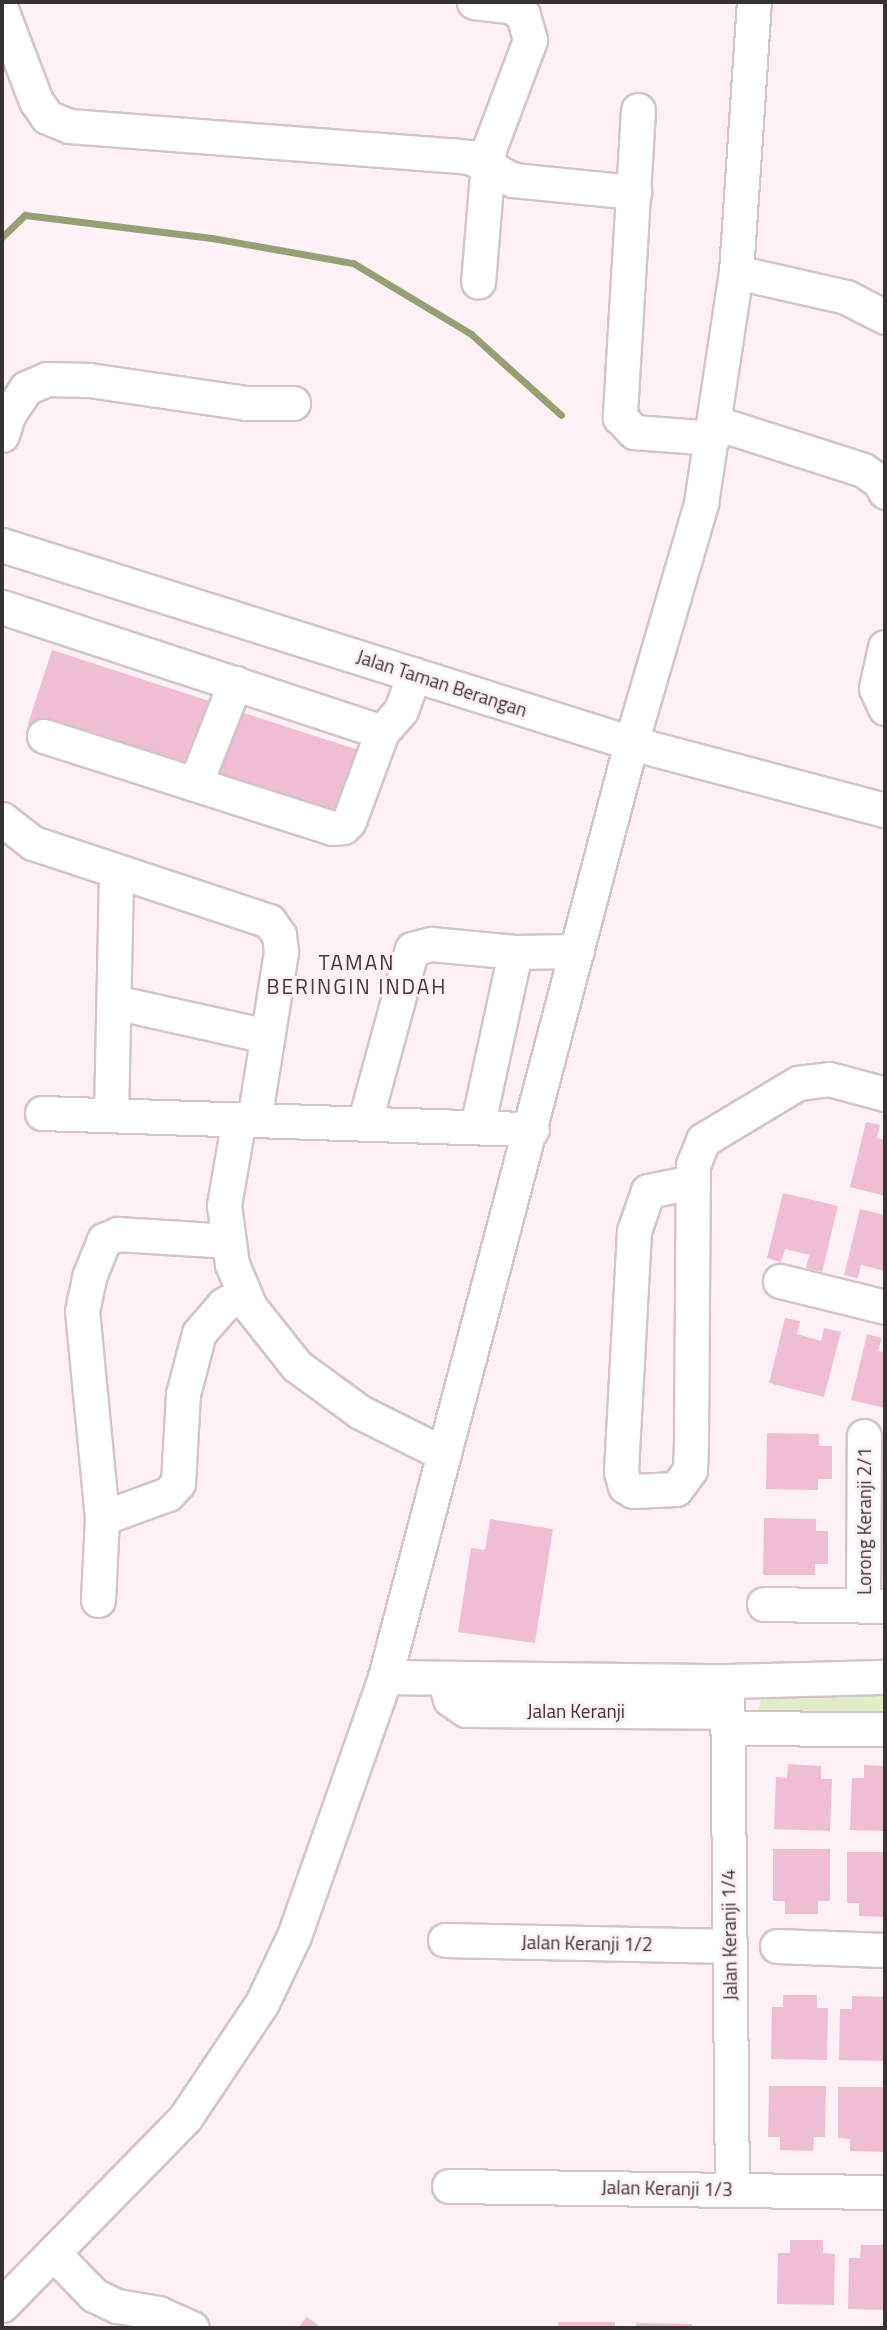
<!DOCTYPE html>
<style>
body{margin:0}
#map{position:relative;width:887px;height:2330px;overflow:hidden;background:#fef1f6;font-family:"Titillium Web",sans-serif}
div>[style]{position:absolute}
.green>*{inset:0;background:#e2ecc8}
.stream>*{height:7px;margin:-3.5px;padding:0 3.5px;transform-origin:3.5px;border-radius:3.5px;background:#95a075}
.building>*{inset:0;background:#efbed3;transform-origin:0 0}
.roads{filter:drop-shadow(2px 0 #d3c4ca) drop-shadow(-2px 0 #d3c4ca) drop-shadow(0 2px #d3c4ca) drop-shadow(0 -2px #d3c4ca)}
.minor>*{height:33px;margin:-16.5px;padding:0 16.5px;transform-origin:16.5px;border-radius:16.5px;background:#fff}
span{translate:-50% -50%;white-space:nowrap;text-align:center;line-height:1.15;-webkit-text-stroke:6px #fef1f6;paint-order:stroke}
.street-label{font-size:19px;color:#373234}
.neighbourhood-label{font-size:21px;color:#42363b;letter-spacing:2px}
.frame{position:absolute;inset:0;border:4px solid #373234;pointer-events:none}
</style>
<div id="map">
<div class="green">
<div style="clip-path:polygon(885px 1686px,885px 1717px,765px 1714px,758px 1710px,764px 1692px)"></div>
</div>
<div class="stream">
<div style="left:2px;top:237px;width:32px;rotate:-44deg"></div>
<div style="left:25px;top:215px;width:188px;rotate:7deg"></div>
<div style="left:212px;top:238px;width:143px;rotate:10.1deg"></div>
<div style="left:353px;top:263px;width:138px;rotate:31deg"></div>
<div style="left:471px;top:334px;width:121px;rotate:42deg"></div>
</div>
<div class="building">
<div style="left:52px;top:650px;width:170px;height:79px;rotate:18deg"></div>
<div style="left:235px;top:710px;width:128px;height:74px;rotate:18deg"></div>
<div style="clip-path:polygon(866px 1122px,880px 1125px,877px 1138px,885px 1140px,885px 1196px,850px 1187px)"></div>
<div style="clip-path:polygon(783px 1193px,838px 1206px,822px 1272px,806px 1268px,809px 1255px,785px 1249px,781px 1262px,767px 1258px)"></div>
<div style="clip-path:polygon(860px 1209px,885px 1215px,885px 1271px,861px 1265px,858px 1278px,844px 1275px)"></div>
<div style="clip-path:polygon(785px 1318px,800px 1321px,797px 1334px,821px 1341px,824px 1328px,841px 1332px,824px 1397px,769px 1383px)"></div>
<div style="clip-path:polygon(867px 1334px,882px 1338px,878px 1351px,885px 1352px,885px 1408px,851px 1400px)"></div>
<div style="clip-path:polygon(767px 1433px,819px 1434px,819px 1446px,832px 1446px,832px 1479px,818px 1479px,818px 1490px,766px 1489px)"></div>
<div style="clip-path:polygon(764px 1518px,816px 1519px,816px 1531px,828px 1531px,828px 1564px,815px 1564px,815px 1575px,763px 1575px)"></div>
<div style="clip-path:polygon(490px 1519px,553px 1529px,535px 1643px,458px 1632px,471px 1548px,485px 1550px)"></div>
<div style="clip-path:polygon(788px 1764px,821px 1766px,821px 1779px,832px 1779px,830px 1831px,774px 1829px,776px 1777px,787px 1778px)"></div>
<div style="clip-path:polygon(864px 1765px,885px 1766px,885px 1831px,850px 1830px,852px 1778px,864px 1778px)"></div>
<div style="clip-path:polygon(773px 1849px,830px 1849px,830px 1901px,818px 1901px,818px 1914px,785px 1914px,785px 1901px,773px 1901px)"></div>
<div style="clip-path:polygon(847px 1852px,885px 1852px,885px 1917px,859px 1916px,859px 1903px,847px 1903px)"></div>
<div style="clip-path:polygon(783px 1995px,817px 1995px,817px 2008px,828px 2008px,827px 2060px,771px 2059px,772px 2007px,783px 2007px)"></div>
<div style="clip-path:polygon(852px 1996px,885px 1997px,885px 2061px,839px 2060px,840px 2009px,852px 2009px)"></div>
<div style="clip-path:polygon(769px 2086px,826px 2086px,825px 2137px,814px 2137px,813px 2151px,780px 2150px,780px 2137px,768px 2137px)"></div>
<div style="clip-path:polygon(838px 2087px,885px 2087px,883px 2152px,850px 2151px,850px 2139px,838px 2138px)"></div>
<div style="clip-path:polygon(790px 2240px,823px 2240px,823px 2253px,835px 2254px,834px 2305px,777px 2304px,778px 2253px,790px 2253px)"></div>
<div style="clip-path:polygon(861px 2245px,885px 2245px,885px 2310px,848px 2309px,849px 2258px,860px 2258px)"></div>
<div style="clip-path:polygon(307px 2317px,322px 2328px,298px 2328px)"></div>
<div style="left:558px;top:2322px;width:57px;height:6px"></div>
<div style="clip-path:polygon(636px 2323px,692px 2324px,692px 2328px,636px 2328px)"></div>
</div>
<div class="roads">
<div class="minor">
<div style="left:474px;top:2px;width:38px;rotate:7deg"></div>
<div style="left:512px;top:7px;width:14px;rotate:36deg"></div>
<div style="left:523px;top:15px;width:26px;rotate:74deg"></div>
<div style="left:530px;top:40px;width:116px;rotate:110.6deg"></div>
<div style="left:489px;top:149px;width:133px;rotate:94.7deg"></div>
<div style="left:2px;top:12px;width:95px;rotate:69.1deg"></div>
<div style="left:36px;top:101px;width:19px;rotate:55deg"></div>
<div style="left:47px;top:117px;width:24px;rotate:22deg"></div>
<div style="left:69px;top:126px;width:382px;rotate:4.4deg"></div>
<div style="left:450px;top:155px;width:20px;rotate:6deg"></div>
<div style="left:470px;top:157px;width:49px;rotate:28.1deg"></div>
<div style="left:513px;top:180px;width:122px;rotate:5.7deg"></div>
<div style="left:638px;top:110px;width:308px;rotate:93.4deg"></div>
<div style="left:620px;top:417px;width:21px;rotate:47deg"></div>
<div style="left:634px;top:432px;width:79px;rotate:4.3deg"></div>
<div style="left:736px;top:272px;width:113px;rotate:12.8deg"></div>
<div style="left:846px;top:297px;width:44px;rotate:27.1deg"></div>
<div style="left:716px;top:423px;width:154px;rotate:17.7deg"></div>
<div style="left:863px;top:470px;width:21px;rotate:35deg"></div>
<div style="left:880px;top:482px;width:11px;rotate:63deg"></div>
<div style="left:2px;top:435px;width:21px;rotate:-73deg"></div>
<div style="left:8px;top:415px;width:32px;rotate:-56deg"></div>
<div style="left:26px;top:388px;width:23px;rotate:-23deg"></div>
<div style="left:47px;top:379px;width:42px;rotate:1.4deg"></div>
<div style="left:89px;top:380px;width:159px;rotate:8.3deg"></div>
<div style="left:246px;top:403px;width:47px"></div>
<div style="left:2px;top:545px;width:659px;rotate:17.47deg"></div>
<div style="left:631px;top:743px;width:263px;rotate:14.8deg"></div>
<div style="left:2px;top:607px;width:400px;rotate:18.2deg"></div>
<div style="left:885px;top:647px;width:42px;rotate:102.4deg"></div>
<div style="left:876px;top:688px;width:22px;rotate:66deg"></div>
<div style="left:44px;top:736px;width:302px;rotate:17.7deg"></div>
<div style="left:332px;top:828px;width:11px;rotate:-5deg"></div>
<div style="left:343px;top:827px;width:8px;rotate:-45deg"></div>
<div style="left:349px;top:821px;width:95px;rotate:-69.7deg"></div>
<div style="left:382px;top:732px;width:29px;rotate:-49deg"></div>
<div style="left:401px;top:710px;width:38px;rotate:-70deg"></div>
<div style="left:195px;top:784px;width:109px;rotate:-68.4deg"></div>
<div style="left:2px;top:819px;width:39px;rotate:38deg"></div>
<div style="left:33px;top:843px;width:249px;rotate:18.3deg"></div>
<div style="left:269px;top:921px;width:17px;rotate:54deg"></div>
<div style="left:279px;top:935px;width:17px;rotate:83deg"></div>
<div style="left:281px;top:952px;width:170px;rotate:99.1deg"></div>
<div style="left:114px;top:1002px;width:157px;rotate:12.5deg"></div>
<div style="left:42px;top:1113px;width:490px;rotate:1.9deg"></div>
<div style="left:111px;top:1115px;width:243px;rotate:-88.8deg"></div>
<div style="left:239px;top:1119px;width:87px;rotate:99.9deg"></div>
<div style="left:224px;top:1205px;width:60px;rotate:82.3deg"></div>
<div style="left:232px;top:1264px;width:47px;rotate:67.3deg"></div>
<div style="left:250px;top:1307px;width:75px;rotate:51.5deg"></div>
<div style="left:297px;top:1366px;width:78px;rotate:36.1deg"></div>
<div style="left:360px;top:1412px;width:94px;rotate:26.6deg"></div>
<div style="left:364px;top:1124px;width:181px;rotate:-74.7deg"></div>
<div style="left:412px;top:949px;width:20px;rotate:-15deg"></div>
<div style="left:431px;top:944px;width:84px;rotate:5.4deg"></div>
<div style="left:477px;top:1127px;width:179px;rotate:-77.7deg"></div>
<div style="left:515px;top:952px;width:62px;rotate:-0.9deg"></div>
<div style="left:693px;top:1182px;width:46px;rotate:168.7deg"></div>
<div style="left:648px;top:1191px;width:42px;rotate:109.3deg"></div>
<div style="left:634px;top:1231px;width:241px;rotate:93.1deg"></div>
<div style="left:621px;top:1472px;width:15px;rotate:74deg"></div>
<div style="left:625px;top:1486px;width:9px;rotate:32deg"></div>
<div style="left:633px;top:1491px;width:43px;rotate:-2.7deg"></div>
<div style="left:676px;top:1489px;width:24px;rotate:-54deg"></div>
<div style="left:690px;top:1470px;width:29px;rotate:-88deg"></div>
<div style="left:691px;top:1441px;width:259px;rotate:-89.6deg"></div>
<div style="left:693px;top:1182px;width:17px;rotate:-90deg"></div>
<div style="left:693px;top:1165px;width:27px;rotate:-68deg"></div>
<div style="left:703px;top:1140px;width:111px;rotate:-31deg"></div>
<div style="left:798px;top:1083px;width:31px;rotate:-7deg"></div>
<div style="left:829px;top:1079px;width:58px;rotate:15deg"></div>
<div style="left:780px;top:1281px;width:108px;rotate:13.9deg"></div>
<div style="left:102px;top:1518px;width:70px;rotate:-20deg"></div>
<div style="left:168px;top:1494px;width:15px;rotate:-48deg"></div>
<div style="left:178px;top:1483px;width:89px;rotate:-86.8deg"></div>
<div style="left:183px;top:1394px;width:63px;rotate:-75.3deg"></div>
<div style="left:199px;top:1333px;width:37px;rotate:-49deg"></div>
<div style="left:223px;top:1305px;width:24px;rotate:-30deg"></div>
<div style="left:98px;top:1600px;width:82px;rotate:-87.2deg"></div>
<div style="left:102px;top:1518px;width:208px;rotate:-95.5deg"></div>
<div style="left:82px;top:1311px;width:35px;rotate:-78deg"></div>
<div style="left:89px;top:1277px;width:40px;rotate:-68deg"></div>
<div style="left:104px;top:1240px;width:15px;rotate:-23deg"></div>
<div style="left:118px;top:1234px;width:111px;rotate:3.6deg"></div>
<div style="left:764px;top:1604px;width:121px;rotate:0.9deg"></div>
<div style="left:863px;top:1606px;width:170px;rotate:-89.7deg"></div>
<div style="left:385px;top:1677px;width:342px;rotate:0.7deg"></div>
<div style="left:727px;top:1681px;width:158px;rotate:-1.5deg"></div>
<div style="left:444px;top:1678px;width:22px;rotate:74deg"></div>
<div style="left:450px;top:1699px;width:19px;rotate:35deg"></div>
<div style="left:466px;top:1710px;width:261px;rotate:0.4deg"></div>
<div style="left:727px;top:1681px;width:508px;rotate:89.44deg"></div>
<div style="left:727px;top:1728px;width:158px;rotate:0.4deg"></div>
<div style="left:445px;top:1940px;width:285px;rotate:1.2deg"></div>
<div style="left:777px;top:1946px;width:108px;rotate:2.1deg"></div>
<div style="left:449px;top:2186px;width:436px;rotate:0.8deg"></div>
<div style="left:53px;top:2253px;width:59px;rotate:45.7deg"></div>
<div style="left:94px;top:2295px;width:25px;rotate:26deg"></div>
<div style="left:117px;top:2306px;width:42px;rotate:9.7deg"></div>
<div style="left:158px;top:2313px;width:37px;rotate:24deg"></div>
<div style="left:2px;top:2305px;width:262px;rotate:-45.6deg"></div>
<div style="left:185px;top:2118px;width:138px;rotate:-56.2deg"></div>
<div style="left:262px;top:2003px;width:74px;rotate:-64.5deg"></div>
<div style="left:294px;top:1936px;width:275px;rotate:-70.6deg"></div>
<div style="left:385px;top:1677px;width:966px;rotate:-75.24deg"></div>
<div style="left:631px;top:743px;width:250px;rotate:-73.7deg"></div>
<div style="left:701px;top:503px;width:234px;rotate:-81.4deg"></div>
<div style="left:736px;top:272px;width:271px;rotate:-86.2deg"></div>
</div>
</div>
<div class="street-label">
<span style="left:442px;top:683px;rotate:18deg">Jalan Taman Berangan</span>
<span style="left:864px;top:1521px;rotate:-90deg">Lorong Keranji 2/1</span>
<span style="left:576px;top:1711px">Jalan Keranji</span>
<span style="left:729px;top:1935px;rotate:-91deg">Jalan Keranji 1/4</span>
<span style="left:587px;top:1943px;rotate:1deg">Jalan Keranji 1/2</span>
<span style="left:667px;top:2188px;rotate:1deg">Jalan Keranji 1/3</span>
</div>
<div class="neighbourhood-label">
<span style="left:357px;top:974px">TAMAN<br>BERINGIN INDAH</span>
</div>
<div class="frame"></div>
</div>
